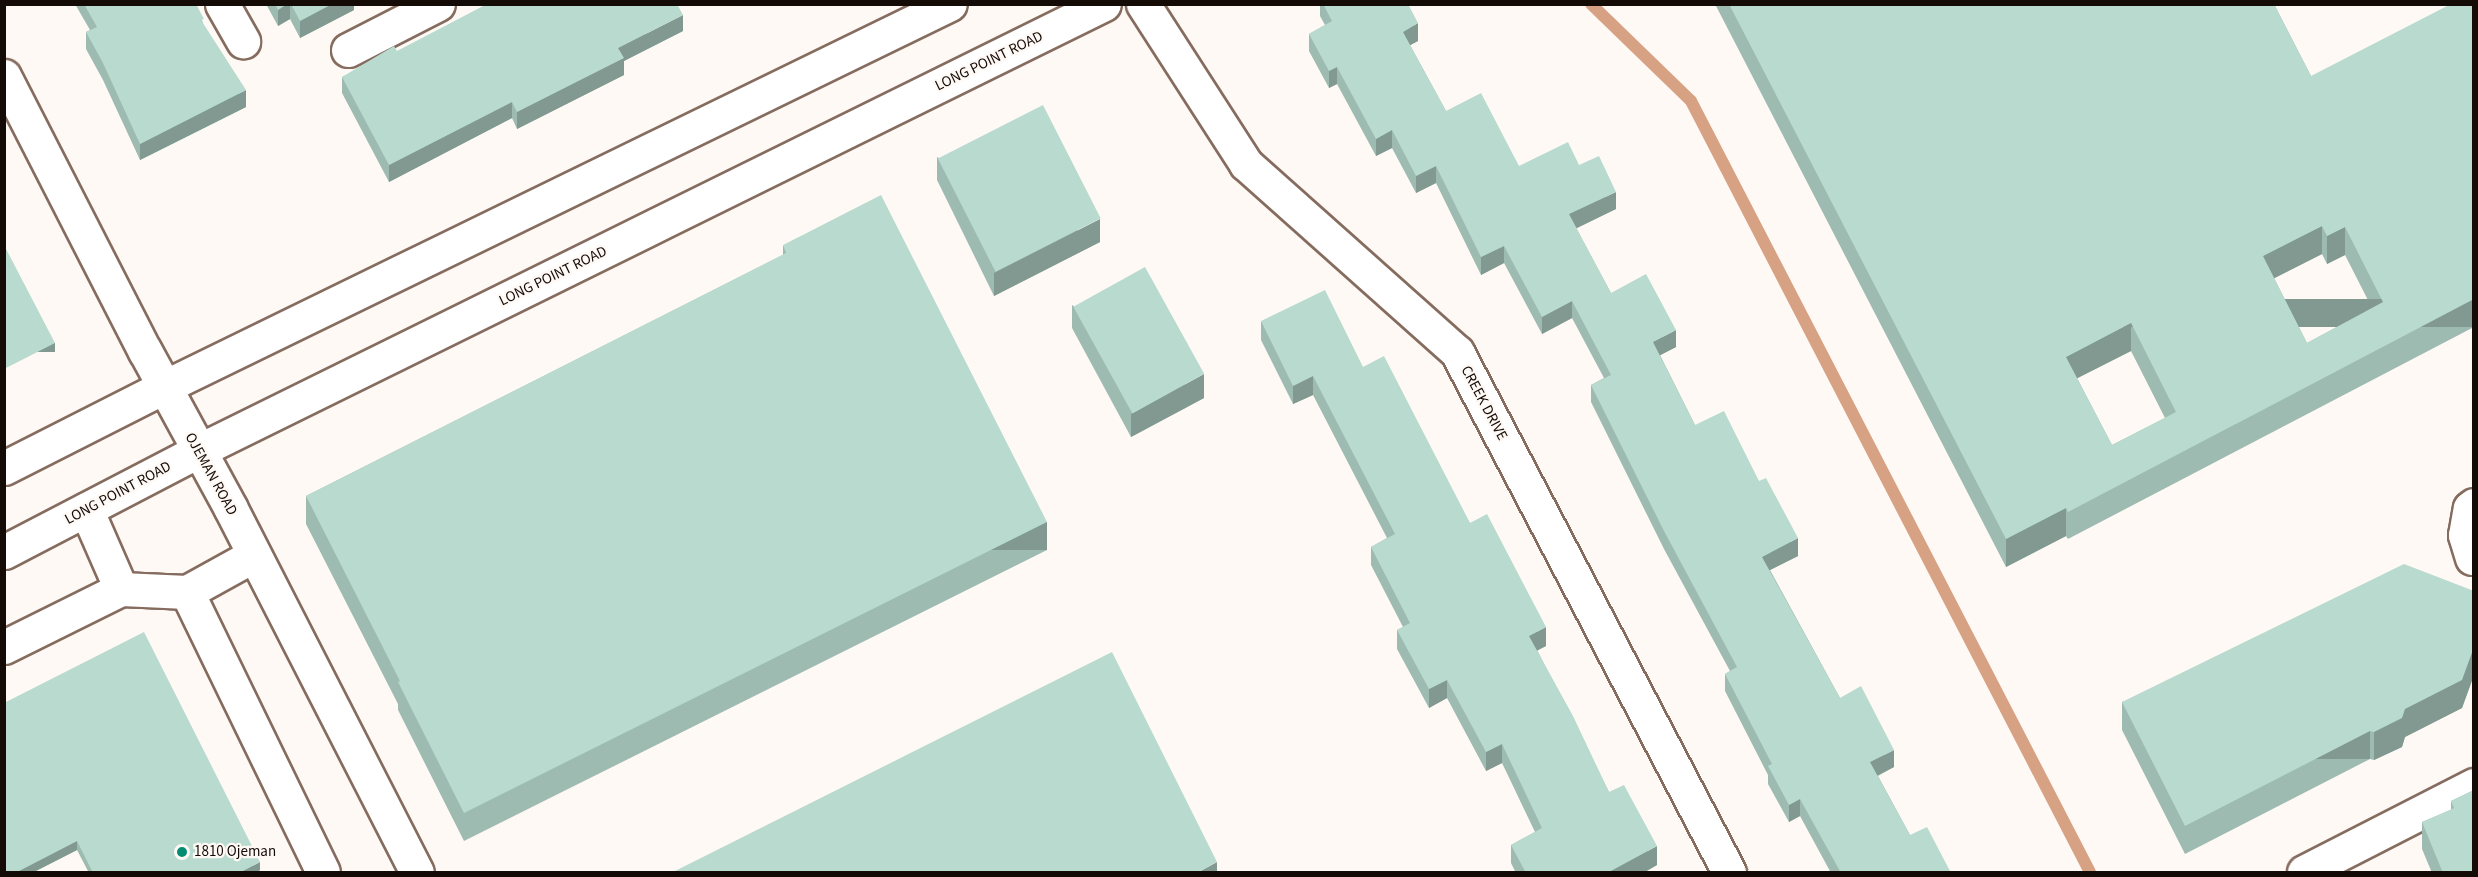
<!DOCTYPE html>
<style>
body{margin:0}
#map{position:relative;width:2478px;height:877px;overflow:hidden;background:#fff9f6;font-family:"Source Sans 3",sans-serif}
div>[style]{position:absolute}
.stream>*{height:12px;margin:-6px;padding:0 6px;transform-origin:6px;border-radius:6px;background:#d7a183}
.roads{filter:drop-shadow(2px 0 #856c5f) drop-shadow(-2px 0 #856c5f) drop-shadow(0 2px #856c5f) drop-shadow(0 -2px #856c5f)}
.minor>*{height:33px;margin:-16.5px;padding:0 16.5px;transform-origin:16.5px;border-radius:16.5px;background:#fff}
.major>*{height:33px;margin:-16.5px;padding:0 16.5px;transform-origin:16.5px;border-radius:16.5px;background:#fff}
.wall>*{inset:0;background:#9ebbb2}
.shaded-wall>*{inset:0;background:#819991;transform-origin:0 0}
.building>*{inset:0;background:#b8dacf;transform-origin:0 0}
.dots>*{width:16px;height:16px;translate:-50% -50%;box-sizing:border-box;border:3px solid #fff9f6;border-radius:50%}
span{translate:-50% -50%;white-space:nowrap;text-align:center;line-height:1.15;-webkit-text-stroke:4.5px #fff9f6;paint-order:stroke}
.street-label{font-size:15px;color:#140b06}
.poi-label{font-size:15px;color:#140b06}
.left{translate:0 -50%;text-align:left}
.frame{position:absolute;inset:0;border:6px solid #140b06;pointer-events:none}
</style>
<div id="map">
<div class="stream">
<div style="left:1591px;top:4px;width:139px;rotate:44.1deg"></div>
<div style="left:1691px;top:101px;width:868px;rotate:62.64deg"></div>
</div>
<div class="roads">
<div class="minor">
<div style="left:222px;top:4px;width:43px;rotate:60.4deg"></div>
<div style="left:1143px;top:4px;width:190px;rotate:57.2deg"></div>
<div style="left:1246px;top:164px;width:283px;rotate:41.7deg"></div>
<div style="left:1457px;top:352px;width:587px;rotate:62.39deg"></div>
<div style="left:348px;top:50px;width:101px;rotate:-27.1deg"></div>
<div style="left:4px;top:76px;width:309px;rotate:62.9deg"></div>
<div style="left:145px;top:351px;width:178px;rotate:61.4deg"></div>
<div style="left:230px;top:507px;width:410px;rotate:62.9deg"></div>
<div style="left:254px;top:555px;width:77px;rotate:151.1deg"></div>
<div style="left:187px;top:592px;width:311px;rotate:64.1deg"></div>
<div style="left:2472px;top:558px;width:24px;rotate:-107deg"></div>
<div style="left:2465px;top:535px;width:27px;rotate:-80deg"></div>
<div style="left:2470px;top:508px;width:5px;rotate:-37deg"></div>
<div style="left:121px;top:589px;width:66px;rotate:2.6deg"></div>
<div style="left:4px;top:647px;width:131px;rotate:-26.4deg"></div>
<div style="left:121px;top:589px;width:87px;rotate:-113.6deg"></div>
<div style="left:2304px;top:872px;width:191px;rotate:-27.1deg"></div>
</div>
<div class="major">
<div style="left:4px;top:468px;width:179px;rotate:-26.9deg"></div>
<div style="left:164px;top:387px;width:874px;rotate:-25.98deg"></div>
<div style="left:4px;top:552px;width:219px;rotate:-27.5deg"></div>
<div style="left:198px;top:451px;width:1010px;rotate:-26.26deg"></div>
</div>
</div>
<div class="wall">
<div style="clip-path:polygon(75px 4px,196px 4px,204px 26px,246px 107px,140px 160px,103px 80px,86px 49px,86px 32px,90px 30px)"></div>
<div style="clip-path:polygon(266px 4px,356px 4px,354px 6px,354px 10px,300px 38px,290px 19px,278px 26px)"></div>
<div style="clip-path:polygon(1320px 4px,1408px 4px,1418px 41px,1410px 45px,1446px 111px,1519px 166px,1579px 165px,1616px 209px,1576px 228px,1611px 293px,1676px 347px,1660px 355px,1695px 425px,1759px 481px,1798px 556px,1770px 570px,1840px 698px,1894px 767px,1878px 776px,1910px 835px,1951px 873px,1831px 873px,1800px 816px,1789px 822px,1768px 784px,1768px 775px,1725px 691px,1725px 674px,1730px 671px,1664px 549px,1591px 402px,1591px 385px,1604px 378px,1572px 318px,1542px 334px,1504px 263px,1481px 275px,1436px 183px,1416px 193px,1392px 148px,1376px 156px,1337px 84px,1329px 88px,1309px 51px,1309px 34px,1325px 25px,1320px 16px)"></div>
<div style="clip-path:polygon(evenodd,1715px 4px,2274px 4px,2311px 76px,2474px 327px,2068px 539px,2066px 536px,2006px 567px,1715px 4px,2322px 254px,2327px 264px,2345px 255px,2372px 308px,2307px 343px,2274px 278px,2322px 254px,1715px 4px,2131px 351px,2165px 418px,2112px 445px,2077px 378px,2131px 351px)"></div>
<div style="clip-path:polygon(683px 31px,624px 61px,624px 75px,517px 129px,512px 118px,389px 182px,342px 93px,342px 77px,397px 51px)"></div>
<div style="clip-path:polygon(937px 157px,1100px 242px,994px 296px,937px 180px)"></div>
<div style="clip-path:polygon(783px 245px,1047px 550px,464px 841px,398px 710px,398px 704px,306px 524px,306px 496px,783px 255px)"></div>
<div style="clip-path:polygon(1072px 305px,1204px 398px,1131px 437px,1072px 328px)"></div>
<div style="clip-path:polygon(1261px 321px,1363px 367px,1470px 523px,1546px 646px,1537px 650px,1609px 792px,1657px 865px,1643px 873px,1516px 873px,1511px 863px,1511px 845px,1535px 832px,1502px 763px,1486px 771px,1447px 698px,1429px 708px,1397px 649px,1397px 630px,1403px 627px,1371px 565px,1371px 547px,1387px 538px,1313px 395px,1293px 404px,1261px 340px)"></div>
<div style="clip-path:polygon(2474px 591px,2474px 675px,2462px 708px,2405px 737px,2402px 747px,2374px 760px,2370px 759px,2185px 854px,2122px 730px,2122px 702px)"></div>
<div style="clip-path:polygon(4px 703px,260px 870px,256px 873px,89px 873px,77px 850px,32px 873px,4px 873px)"></div>
<div style="clip-path:polygon(2474px 790px,2474px 873px,2432px 873px,2422px 849px,2422px 822px,2451px 810px,2451px 801px)"></div>
</div>
<div class="shaded-wall">
<div style="clip-path:polygon(287px 4px,290px 4px,290px 19px,278px 26px,278px 10px)"></div>
<div style="clip-path:polygon(332px 4px,356px 4px,354px 6px,354px 10px,300px 38px,300px 21px)"></div>
<div style="clip-path:polygon(683px 15px,683px 31px,624px 61px,624px 75px,517px 129px,517px 112px,618px 48px)"></div>
<div style="clip-path:polygon(1418px 23px,1418px 41px,1403px 49px,1403px 32px)"></div>
<div style="clip-path:polygon(1337px 67px,1337px 84px,1329px 88px,1329px 71px)"></div>
<div style="clip-path:polygon(246px 90px,246px 107px,140px 160px,140px 144px)"></div>
<div style="clip-path:polygon(512px 102px,512px 118px,389px 182px,389px 165px)"></div>
<div style="clip-path:polygon(1392px 130px,1392px 148px,1376px 156px,1376px 139px)"></div>
<div style="clip-path:polygon(1436px 166px,1436px 183px,1416px 193px,1416px 176px)"></div>
<div style="clip-path:polygon(1616px 192px,1616px 209px,1569px 232px,1569px 214px)"></div>
<div style="clip-path:polygon(1100px 219px,1100px 242px,994px 296px,994px 273px)"></div>
<div style="clip-path:polygon(2322px 226px,2322px 254px,2263px 284px,2263px 256px)"></div>
<div style="clip-path:polygon(2345px 227px,2345px 255px,2327px 264px,2327px 236px)"></div>
<div style="clip-path:polygon(1504px 246px,1504px 263px,1481px 275px,1481px 257px)"></div>
<div style="left:2474px;top:299px;width:28px;height:458px;rotate:90deg"></div>
<div style="clip-path:polygon(1572px 301px,1572px 318px,1542px 334px,1542px 317px)"></div>
<div style="clip-path:polygon(2131px 323px,2131px 351px,2066px 384px,2066px 357px)"></div>
<div style="clip-path:polygon(1676px 330px,1676px 347px,1653px 359px,1653px 342px)"></div>
<div style="left:55px;top:343px;width:9px;height:57px;rotate:90deg"></div>
<div style="clip-path:polygon(1204px 374px,1204px 398px,1131px 437px,1131px 414px)"></div>
<div style="clip-path:polygon(1313px 376px,1313px 395px,1293px 404px,1293px 386px)"></div>
<div style="clip-path:polygon(2066px 508px,2066px 536px,2006px 567px,2006px 539px)"></div>
<div style="left:1047px;top:522px;width:28px;height:652px;rotate:90deg"></div>
<div style="clip-path:polygon(1798px 538px,1798px 556px,1762px 574px,1762px 557px)"></div>
<div style="clip-path:polygon(1546px 627px,1546px 646px,1529px 655px,1529px 636px)"></div>
<div style="clip-path:polygon(2474px 647px,2474px 675px,2462px 708px,2405px 737px,2402px 747px,2374px 760px,2374px 732px)"></div>
<div style="clip-path:polygon(1447px 680px,1447px 698px,1429px 708px,1429px 689px)"></div>
<div style="left:2370px;top:731px;width:28px;height:208px;rotate:90deg"></div>
<div style="clip-path:polygon(1502px 744px,1502px 763px,1486px 771px,1486px 752px)"></div>
<div style="clip-path:polygon(1894px 750px,1894px 767px,1870px 779px,1870px 762px)"></div>
<div style="clip-path:polygon(1800px 799px,1800px 816px,1789px 822px,1789px 805px)"></div>
<div style="clip-path:polygon(77px 841px,77px 850px,32px 873px,15px 873px)"></div>
<div style="clip-path:polygon(1657px 846px,1657px 865px,1643px 873px,1607px 873px)"></div>
<div style="clip-path:polygon(260px 862px,260px 870px,256px 873px,239px 873px)"></div>
<div style="clip-path:polygon(1217px 862px,1217px 873px,1197px 873px)"></div>
</div>
<div class="building">
<div style="clip-path:polygon(84px 4px,196px 4px,204px 19px,201px 20px,246px 90px,140px 144px,103px 63px,86px 32px,97px 27px)"></div>
<div style="clip-path:polygon(275px 4px,287px 4px,278px 10px)"></div>
<div style="clip-path:polygon(291px 4px,332px 4px,300px 21px)"></div>
<div style="clip-path:polygon(487px 4px,677px 4px,683px 15px,618px 48px,624px 58px,517px 112px,512px 102px,389px 165px,342px 77px,394px 46px,397px 51px)"></div>
<div style="clip-path:polygon(1323px 4px,1408px 4px,1418px 23px,1403px 32px,1446px 111px,1481px 93px,1519px 166px,1568px 142px,1579px 165px,1599px 156px,1616px 192px,1569px 214px,1611px 293px,1646px 274px,1676px 330px,1653px 342px,1695px 425px,1724px 411px,1759px 481px,1766px 478px,1798px 538px,1762px 557px,1840px 698px,1861px 686px,1894px 750px,1870px 762px,1910px 835px,1927px 827px,1951px 873px,1841px 873px,1800px 799px,1789px 805px,1768px 766px,1772px 764px,1725px 674px,1737px 667px,1664px 531px,1591px 385px,1611px 375px,1572px 301px,1542px 317px,1504px 246px,1481px 257px,1436px 166px,1416px 176px,1392px 130px,1376px 139px,1337px 67px,1329px 71px,1309px 34px,1332px 21px)"></div>
<div style="clip-path:polygon(evenodd,1729px 4px,2274px 4px,2311px 76px,2451px 4px,2474px 4px,2474px 299px,2068px 512px,2066px 508px,2006px 539px,1729px 4px,2322px 226px,2327px 236px,2345px 227px,2383px 302px,2307px 343px,2263px 256px,2322px 226px,1729px 4px,2131px 323px,2176px 412px,2112px 445px,2066px 357px,2131px 323px)"></div>
<div style="left:1043px;top:105px;width:127px;height:118px;rotate:63deg"></div>
<div style="clip-path:polygon(881px 195px,1047px 522px,464px 813px,398px 682px,400px 681px,306px 496px,786px 253px,783px 245px)"></div>
<div style="clip-path:polygon(4px 245px,55px 343px,4px 369px)"></div>
<div style="left:1145px;top:267px;width:122px;height:82px;rotate:61deg"></div>
<div style="clip-path:polygon(1325px 290px,1363px 367px,1384px 356px,1470px 523px,1487px 514px,1546px 627px,1529px 636px,1573px 716px,1609px 792px,1624px 785px,1657px 846px,1607px 873px,1526px 873px,1511px 845px,1542px 828px,1502px 744px,1486px 752px,1447px 680px,1429px 689px,1397px 630px,1410px 623px,1371px 547px,1395px 534px,1313px 376px,1293px 386px,1261px 321px)"></div>
<div style="clip-path:polygon(2404px 564px,2474px 591px,2474px 647px,2462px 680px,2405px 709px,2402px 718px,2374px 732px,2370px 731px,2185px 826px,2122px 702px)"></div>
<div style="clip-path:polygon(144px 632px,260px 862px,239px 873px,93px 873px,77px 841px,15px 873px,4px 873px,4px 703px)"></div>
<div style="clip-path:polygon(1112px 652px,1217px 862px,1197px 873px,671px 873px)"></div>
<div style="clip-path:polygon(2474px 790px,2474px 873px,2443px 873px,2422px 822px,2454px 808px,2451px 801px)"></div>
</div>
<div class="dots">
<div style="left:182px;top:852px;background:#058d74"></div>
</div>
<div class="street-label">
<span style="left:989px;top:61px;rotate:-26deg">LONG POINT ROAD</span>
<span style="left:553px;top:276px;rotate:-26deg">LONG POINT ROAD</span>
<span style="left:1484px;top:403px;rotate:62deg">CREEK DRIVE</span>
<span style="left:211px;top:474px;rotate:61deg">OJEMAN ROAD</span>
<span style="left:118px;top:493px;rotate:-28deg">LONG POINT ROAD</span>
</div>
<div class="poi-label">
<span class="left" style="left:194px;top:852px">1810 Ojeman</span>
</div>
<div class="frame"></div>
</div>
